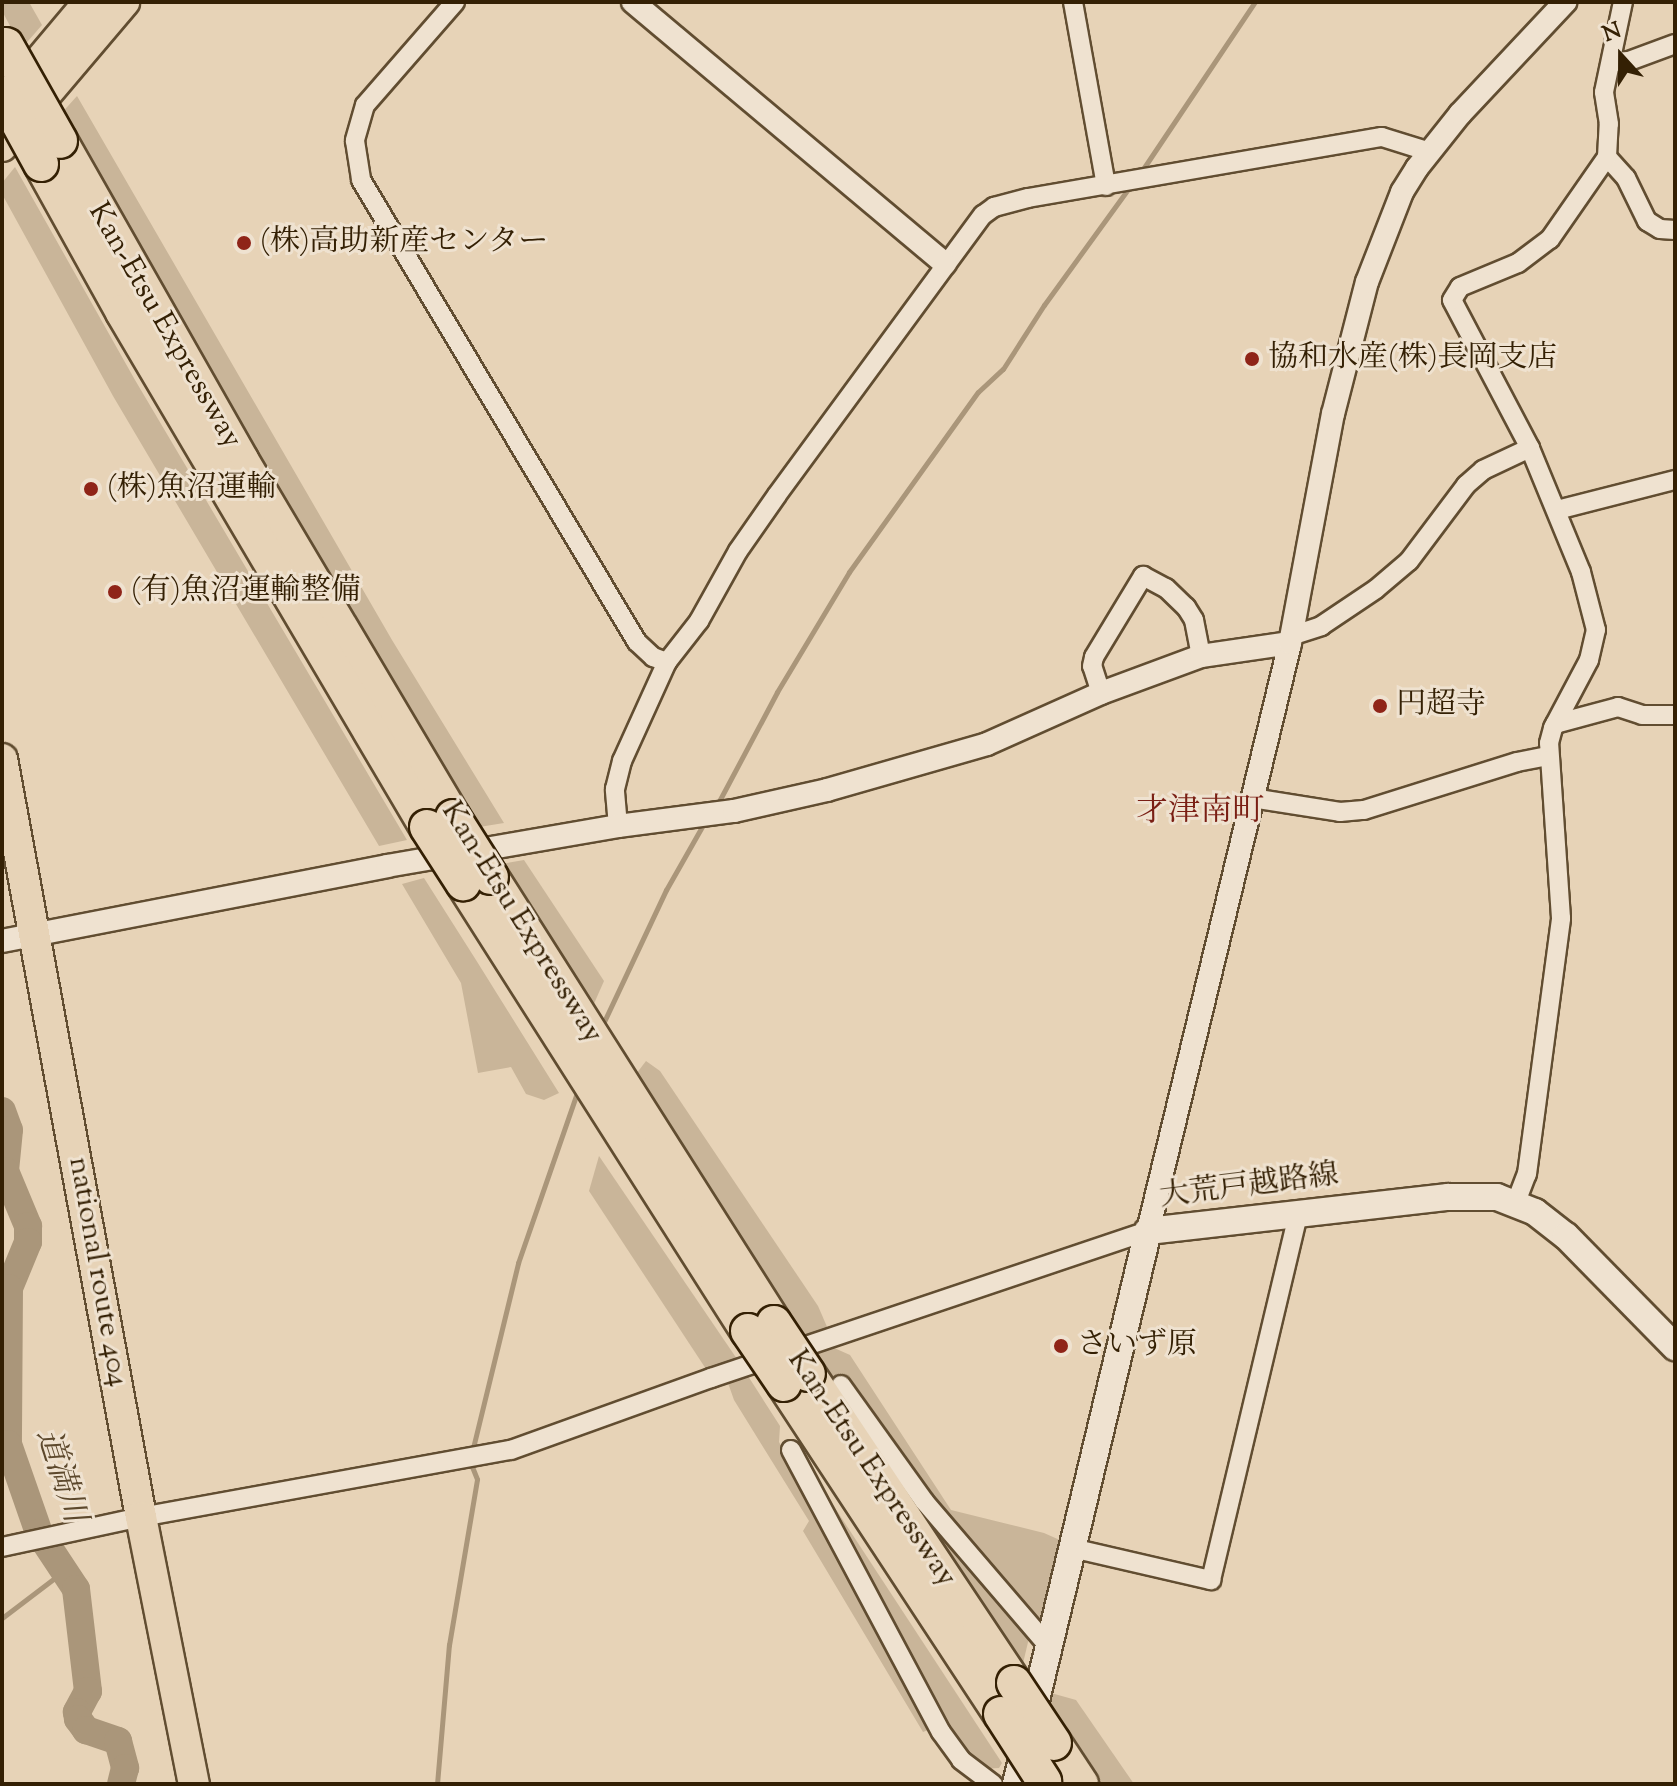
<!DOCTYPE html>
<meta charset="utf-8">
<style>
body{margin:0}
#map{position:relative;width:1677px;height:1786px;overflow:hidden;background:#e7d3b7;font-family:"Sorts Mill Goudy","Noto Serif JP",serif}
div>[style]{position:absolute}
.green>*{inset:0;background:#c9b599}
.stream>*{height:5px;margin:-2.5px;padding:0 2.5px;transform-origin:2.5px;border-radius:2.5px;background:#aa967a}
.river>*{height:28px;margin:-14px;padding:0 14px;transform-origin:14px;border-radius:14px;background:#aa967a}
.roads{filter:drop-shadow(2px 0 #614d31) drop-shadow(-2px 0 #614d31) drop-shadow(0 2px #614d31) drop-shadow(0 -2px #614d31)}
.minor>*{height:18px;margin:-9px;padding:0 9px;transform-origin:9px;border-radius:9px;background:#efe2d0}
.tertiary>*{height:22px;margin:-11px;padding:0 11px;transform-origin:11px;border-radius:11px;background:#efe2d0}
.secondary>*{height:26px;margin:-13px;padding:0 13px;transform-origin:13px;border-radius:13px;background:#efe2d0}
.trunk>*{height:30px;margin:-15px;padding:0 15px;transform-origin:15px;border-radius:15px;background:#e7d3b7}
.motorway>*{height:34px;margin:-17px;padding:0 17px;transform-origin:17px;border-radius:17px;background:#e7d3b7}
.bridges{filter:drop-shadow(2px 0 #342004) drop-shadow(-2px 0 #342004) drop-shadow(0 2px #342004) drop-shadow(0 -2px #342004)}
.motorway-bridge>*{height:34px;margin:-17px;padding:0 17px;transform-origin:17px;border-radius:17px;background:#e7d3b7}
.dots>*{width:22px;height:22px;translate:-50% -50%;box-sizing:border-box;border:4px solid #efe2d0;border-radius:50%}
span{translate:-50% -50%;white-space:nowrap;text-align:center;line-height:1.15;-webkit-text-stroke:6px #efe2d0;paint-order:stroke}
.poi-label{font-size:30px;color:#342004}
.left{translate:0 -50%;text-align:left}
.street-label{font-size:30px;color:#342004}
.neighbourhood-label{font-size:32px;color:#7a1f14}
.water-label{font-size:32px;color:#5d492d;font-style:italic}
.frame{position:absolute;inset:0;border:4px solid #342004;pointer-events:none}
.north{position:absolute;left:1581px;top:16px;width:80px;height:80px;-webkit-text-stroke:6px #efe2d0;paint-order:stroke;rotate:339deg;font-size:22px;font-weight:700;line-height:32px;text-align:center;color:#342004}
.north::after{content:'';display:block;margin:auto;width:28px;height:36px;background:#342004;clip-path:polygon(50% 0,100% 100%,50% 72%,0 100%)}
</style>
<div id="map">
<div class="green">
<div style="clip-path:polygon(2px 2px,29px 2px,42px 25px,22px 48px,2px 11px)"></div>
<div style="clip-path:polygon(77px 96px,392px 640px,504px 823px,473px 828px,59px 116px)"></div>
<div style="clip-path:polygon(15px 167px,135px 380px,407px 840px,379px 846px,113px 396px,2px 194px,2px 183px)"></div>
<div style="clip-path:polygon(524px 860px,604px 981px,589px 1015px,495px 865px)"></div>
<div style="clip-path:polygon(424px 878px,476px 960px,559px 1093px,544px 1100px,526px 1094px,511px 1067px,478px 1073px,461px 983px,402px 884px)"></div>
<div style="clip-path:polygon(646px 1061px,660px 1071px,818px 1306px,828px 1329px,807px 1338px,630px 1082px)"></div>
<div style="clip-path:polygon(599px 1156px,737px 1359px,706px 1369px,589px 1191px)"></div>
<div style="clip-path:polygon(832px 1347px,850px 1355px,951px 1510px,1044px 1533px,1062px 1541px,1044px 1620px,1031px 1615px,834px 1390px,813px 1355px)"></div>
<div style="clip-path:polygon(748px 1376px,780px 1426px,779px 1442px,928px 1730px,923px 1732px,803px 1531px,809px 1521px,734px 1400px,728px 1383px)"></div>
<div style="clip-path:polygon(868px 1447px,1029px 1638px,1020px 1676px)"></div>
<div style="clip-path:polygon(818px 1482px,1002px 1763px,999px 1768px,981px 1769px,960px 1750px)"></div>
<div style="clip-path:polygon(1051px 1693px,1076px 1700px,1134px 1784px,1093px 1784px,1045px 1715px)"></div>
</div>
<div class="stream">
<div style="left:1141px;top:172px;width:205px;rotate:-56.2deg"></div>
<div style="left:717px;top:805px;width:128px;rotate:-62deg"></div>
<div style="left:777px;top:692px;width:140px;rotate:-59deg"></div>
<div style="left:849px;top:572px;width:221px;rotate:-54.4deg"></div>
<div style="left:978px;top:392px;width:34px;rotate:-43deg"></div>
<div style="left:1003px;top:369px;width:76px;rotate:-57.4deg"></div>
<div style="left:1044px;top:305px;width:147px;rotate:-54.1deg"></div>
<div style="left:601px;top:1028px;width:153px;rotate:-64.8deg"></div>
<div style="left:666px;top:890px;width:77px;rotate:-60.4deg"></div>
<div style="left:472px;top:1452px;width:195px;rotate:-76.3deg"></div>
<div style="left:518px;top:1263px;width:183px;rotate:-70.9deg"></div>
<div style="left:2px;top:1618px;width:78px;rotate:-37.2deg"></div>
<div style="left:437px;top:1784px;width:140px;rotate:-85.1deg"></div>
<div style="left:449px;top:1645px;width:168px;rotate:-80.4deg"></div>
<div style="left:477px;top:1479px;width:18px;rotate:-112deg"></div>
</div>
<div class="river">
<div style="left:2px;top:1111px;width:20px;rotate:70deg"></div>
<div style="left:9px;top:1130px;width:41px;rotate:95.6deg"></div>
<div style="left:5px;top:1171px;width:60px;rotate:67.3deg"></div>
<div style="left:28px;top:1226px;width:16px;rotate:90deg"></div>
<div style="left:28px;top:1242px;width:50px;rotate:112.4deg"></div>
<div style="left:9px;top:1288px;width:156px;rotate:90.4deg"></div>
<div style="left:8px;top:1444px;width:94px;rotate:70.8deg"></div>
<div style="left:39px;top:1533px;width:67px;rotate:56.5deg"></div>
<div style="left:76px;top:1589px;width:103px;rotate:83.3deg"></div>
<div style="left:88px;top:1691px;width:24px;rotate:118deg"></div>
<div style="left:77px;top:1712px;width:7px;rotate:82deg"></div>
<div style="left:78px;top:1719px;width:14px;rotate:54deg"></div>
<div style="left:86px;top:1730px;width:34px;rotate:19deg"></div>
<div style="left:118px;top:1741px;width:28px;rotate:75deg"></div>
<div style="left:125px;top:1768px;width:16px;rotate:104deg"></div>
</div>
<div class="roads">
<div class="minor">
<div style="left:455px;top:2px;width:137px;rotate:131.1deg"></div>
<div style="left:365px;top:105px;width:37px;rotate:106deg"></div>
<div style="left:355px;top:141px;width:39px;rotate:81deg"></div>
<div style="left:361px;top:180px;width:538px;rotate:59.15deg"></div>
<div style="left:637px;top:642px;width:22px;rotate:43deg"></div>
<div style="left:653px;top:657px;width:15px;rotate:20deg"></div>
<div style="left:1073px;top:2px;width:187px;rotate:79.8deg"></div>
<div style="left:1611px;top:62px;width:18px;rotate:-3deg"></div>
<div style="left:1629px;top:61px;width:49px;rotate:-20.3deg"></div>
<div style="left:1607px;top:157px;width:28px;rotate:48deg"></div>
<div style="left:1626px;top:178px;width:48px;rotate:64deg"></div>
<div style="left:1647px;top:221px;width:15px;rotate:32deg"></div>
<div style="left:1660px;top:229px;width:15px;rotate:4deg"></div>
<div style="left:1557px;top:510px;width:122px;rotate:-14.3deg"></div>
<div style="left:1291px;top:636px;width:32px;rotate:-18deg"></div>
<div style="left:1321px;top:626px;width:66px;rotate:-33.9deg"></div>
<div style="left:1376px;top:589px;width:43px;rotate:-40.3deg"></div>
<div style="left:1409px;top:561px;width:95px;rotate:-53.1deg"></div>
<div style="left:1466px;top:485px;width:23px;rotate:-41deg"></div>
<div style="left:1483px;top:470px;width:52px;rotate:-25.1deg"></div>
<div style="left:1101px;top:693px;width:28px;rotate:-108deg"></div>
<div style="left:1092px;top:666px;width:9px;rotate:-77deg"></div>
<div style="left:1094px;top:657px;width:95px;rotate:-58.8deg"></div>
<div style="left:1143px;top:576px;width:26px;rotate:28deg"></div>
<div style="left:1166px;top:588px;width:28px;rotate:44deg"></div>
<div style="left:1186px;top:607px;width:15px;rotate:58deg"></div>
<div style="left:1194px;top:620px;width:37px;rotate:79deg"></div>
<div style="left:1555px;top:724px;width:65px;rotate:-15.1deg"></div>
<div style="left:1618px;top:707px;width:25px;rotate:18deg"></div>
<div style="left:1642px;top:715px;width:33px"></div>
<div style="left:1252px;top:798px;width:89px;rotate:9deg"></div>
<div style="left:1340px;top:812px;width:24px;rotate:-5deg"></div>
<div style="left:1364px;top:810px;width:160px;rotate:-17.4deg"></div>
<div style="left:1517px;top:762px;width:32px;rotate:-11deg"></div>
<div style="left:618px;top:826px;width:37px;rotate:-95deg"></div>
<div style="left:615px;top:789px;width:29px;rotate:-76deg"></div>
<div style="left:622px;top:761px;width:109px;rotate:-65.6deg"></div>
<div style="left:667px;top:662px;width:52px;rotate:-52deg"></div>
<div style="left:699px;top:621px;width:80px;rotate:-60.9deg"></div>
<div style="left:738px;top:551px;width:68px;rotate:-55.1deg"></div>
<div style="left:777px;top:495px;width:348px;rotate:-53.7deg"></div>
<div style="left:983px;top:215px;width:14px;rotate:-36deg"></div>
<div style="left:994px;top:207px;width:35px;rotate:-15deg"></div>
<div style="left:1028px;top:198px;width:359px;rotate:-9.8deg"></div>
<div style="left:1382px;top:137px;width:50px;rotate:17.4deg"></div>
<div style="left:1516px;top:1202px;width:30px;rotate:-69deg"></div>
<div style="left:1527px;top:1174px;width:258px;rotate:-82.4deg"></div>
<div style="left:1561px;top:918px;width:175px;rotate:-93.9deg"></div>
<div style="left:1549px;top:743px;width:16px;rotate:-75deg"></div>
<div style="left:1553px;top:728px;width:77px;rotate:-62.1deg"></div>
<div style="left:1589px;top:660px;width:31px;rotate:-77deg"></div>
<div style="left:1596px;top:630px;width:60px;rotate:-104.5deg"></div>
<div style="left:1581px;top:572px;width:134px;rotate:-112.4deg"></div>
<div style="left:1530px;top:448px;width:167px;rotate:-117.8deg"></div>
<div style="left:1452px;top:300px;width:15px;rotate:-58deg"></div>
<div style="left:1460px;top:287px;width:63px;rotate:-22.5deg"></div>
<div style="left:1518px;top:263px;width:40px;rotate:-37deg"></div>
<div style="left:1550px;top:239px;width:100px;rotate:-55.2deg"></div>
<div style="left:1607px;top:157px;width:33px;rotate:-87deg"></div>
<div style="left:1609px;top:124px;width:32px;rotate:-99deg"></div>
<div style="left:1604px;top:92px;width:92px;rotate:-78.1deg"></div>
<div style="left:841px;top:1385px;width:143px;rotate:54.4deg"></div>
<div style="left:924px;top:1501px;width:194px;rotate:49.4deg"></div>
<div style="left:791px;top:1450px;width:319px;rotate:62deg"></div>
<div style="left:941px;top:1732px;width:34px;rotate:54deg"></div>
<div style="left:961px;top:1760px;width:40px;rotate:37deg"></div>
<div style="left:2px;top:1547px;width:142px;rotate:-12.2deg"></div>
<div style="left:141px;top:1517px;width:376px;rotate:-10.3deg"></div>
<div style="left:511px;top:1450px;width:213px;rotate:-19.8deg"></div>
<div style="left:711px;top:1378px;width:461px;rotate:-18.6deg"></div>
<div style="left:1072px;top:1548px;width:143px;rotate:13deg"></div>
<div style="left:1211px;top:1580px;width:378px;rotate:-76.6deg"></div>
</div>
<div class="tertiary">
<div style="left:633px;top:2px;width:407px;rotate:40deg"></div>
<div style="left:2px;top:941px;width:392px;rotate:-11deg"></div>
<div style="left:387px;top:866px;width:234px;rotate:-9.8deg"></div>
<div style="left:618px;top:826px;width:117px;rotate:-7.4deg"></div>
<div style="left:734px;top:811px;width:95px;rotate:-12.7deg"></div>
<div style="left:827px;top:790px;width:166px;rotate:-16deg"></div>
<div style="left:987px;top:744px;width:125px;rotate:-24.1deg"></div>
<div style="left:1101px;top:693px;width:107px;rotate:-20.3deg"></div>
<div style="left:1201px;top:656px;width:90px;rotate:-8.3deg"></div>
<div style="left:1148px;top:1231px;width:605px;rotate:-76.42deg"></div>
<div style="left:1290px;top:643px;width:233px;rotate:-79.4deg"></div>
<div style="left:1333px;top:414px;width:136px;rotate:-75.6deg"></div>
<div style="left:1367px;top:282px;width:97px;rotate:-68.7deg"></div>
<div style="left:1402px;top:192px;width:28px;rotate:-58deg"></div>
<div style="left:1417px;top:168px;width:69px;rotate:-51.5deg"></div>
<div style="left:1460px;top:114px;width:154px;rotate:-46.8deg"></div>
</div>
<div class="secondary">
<div style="left:1016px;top:1784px;width:569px;rotate:-76.57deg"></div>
<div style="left:1148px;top:1231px;width:302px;rotate:-6.5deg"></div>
<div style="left:1448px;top:1197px;width:49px"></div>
<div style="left:1497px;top:1197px;width:41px;rotate:21.5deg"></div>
<div style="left:1535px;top:1212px;width:39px;rotate:38deg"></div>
<div style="left:1566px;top:1236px;width:156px;rotate:45.5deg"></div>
</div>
<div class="trunk">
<div style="left:11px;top:95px;width:121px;rotate:-50deg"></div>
<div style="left:2px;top:146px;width:189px;rotate:-49.7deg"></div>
<div style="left:2px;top:759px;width:771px;rotate:79.61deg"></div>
<div style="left:141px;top:1517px;width:272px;rotate:78.8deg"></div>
</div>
<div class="motorway">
<div style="left:60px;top:141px;width:367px;rotate:60.4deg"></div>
<div style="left:241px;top:460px;width:415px;rotate:59.3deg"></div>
<div style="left:41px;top:164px;width:169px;rotate:61deg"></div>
<div style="left:123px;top:312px;width:598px;rotate:59.45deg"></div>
<div style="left:491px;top:877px;width:528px;rotate:57.6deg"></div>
<div style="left:463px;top:883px;width:531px;rotate:57.54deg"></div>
<div style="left:808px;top:1374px;width:371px;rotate:56.3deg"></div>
<div style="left:784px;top:1384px;width:395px;rotate:56.7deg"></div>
<div style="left:1054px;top:1743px;width:49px;rotate:56.6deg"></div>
</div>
</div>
<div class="bridges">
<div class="motorway-bridge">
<div style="left:6px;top:45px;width:110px;rotate:60.6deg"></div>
<div style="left:2px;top:93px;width:81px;rotate:61.2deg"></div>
<div style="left:453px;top:817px;width:71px;rotate:57.7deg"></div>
<div style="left:427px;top:827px;width:67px;rotate:57.3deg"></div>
<div style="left:774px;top:1323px;width:61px;rotate:56.3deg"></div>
<div style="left:748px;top:1331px;width:64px;rotate:55.8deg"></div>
<div style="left:1014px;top:1683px;width:72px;rotate:56.3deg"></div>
<div style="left:1001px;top:1714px;width:80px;rotate:57.3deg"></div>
</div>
</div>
<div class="dots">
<div style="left:244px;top:243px;background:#8f2418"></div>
<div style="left:1252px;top:359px;background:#8f2418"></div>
<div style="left:91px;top:489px;background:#8f2418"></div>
<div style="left:115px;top:592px;background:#8f2418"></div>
<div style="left:1380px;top:706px;background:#8f2418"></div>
<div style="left:1061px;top:1346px;background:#8f2418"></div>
</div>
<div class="poi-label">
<span class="left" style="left:260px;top:243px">(株)高助新産センター</span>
<span class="left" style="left:1268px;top:359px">協和水産(株)長岡支店</span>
<span class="left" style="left:107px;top:489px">(株)魚沼運輸</span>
<span class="left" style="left:131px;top:592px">(有)魚沼運輸整備</span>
<span class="left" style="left:1396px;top:706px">円超寺</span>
<span class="left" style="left:1077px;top:1346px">さいず原</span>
</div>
<div class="street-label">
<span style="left:164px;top:326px;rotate:60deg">Kan-Etsu Expressway</span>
<span style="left:521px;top:923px;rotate:58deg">Kan-Etsu Expressway</span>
<span style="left:1249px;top:1187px;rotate:-7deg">大荒戸越路線</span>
<span style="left:97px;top:1272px;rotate:80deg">national route 404</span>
<span style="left:871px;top:1469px;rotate:56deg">Kan-Etsu Expressway</span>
</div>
<div class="neighbourhood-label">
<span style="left:1200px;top:812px">才津南町</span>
</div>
<div class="water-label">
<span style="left:60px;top:1476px;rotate:72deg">道満川</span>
</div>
<div class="frame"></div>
<div class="north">N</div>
</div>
